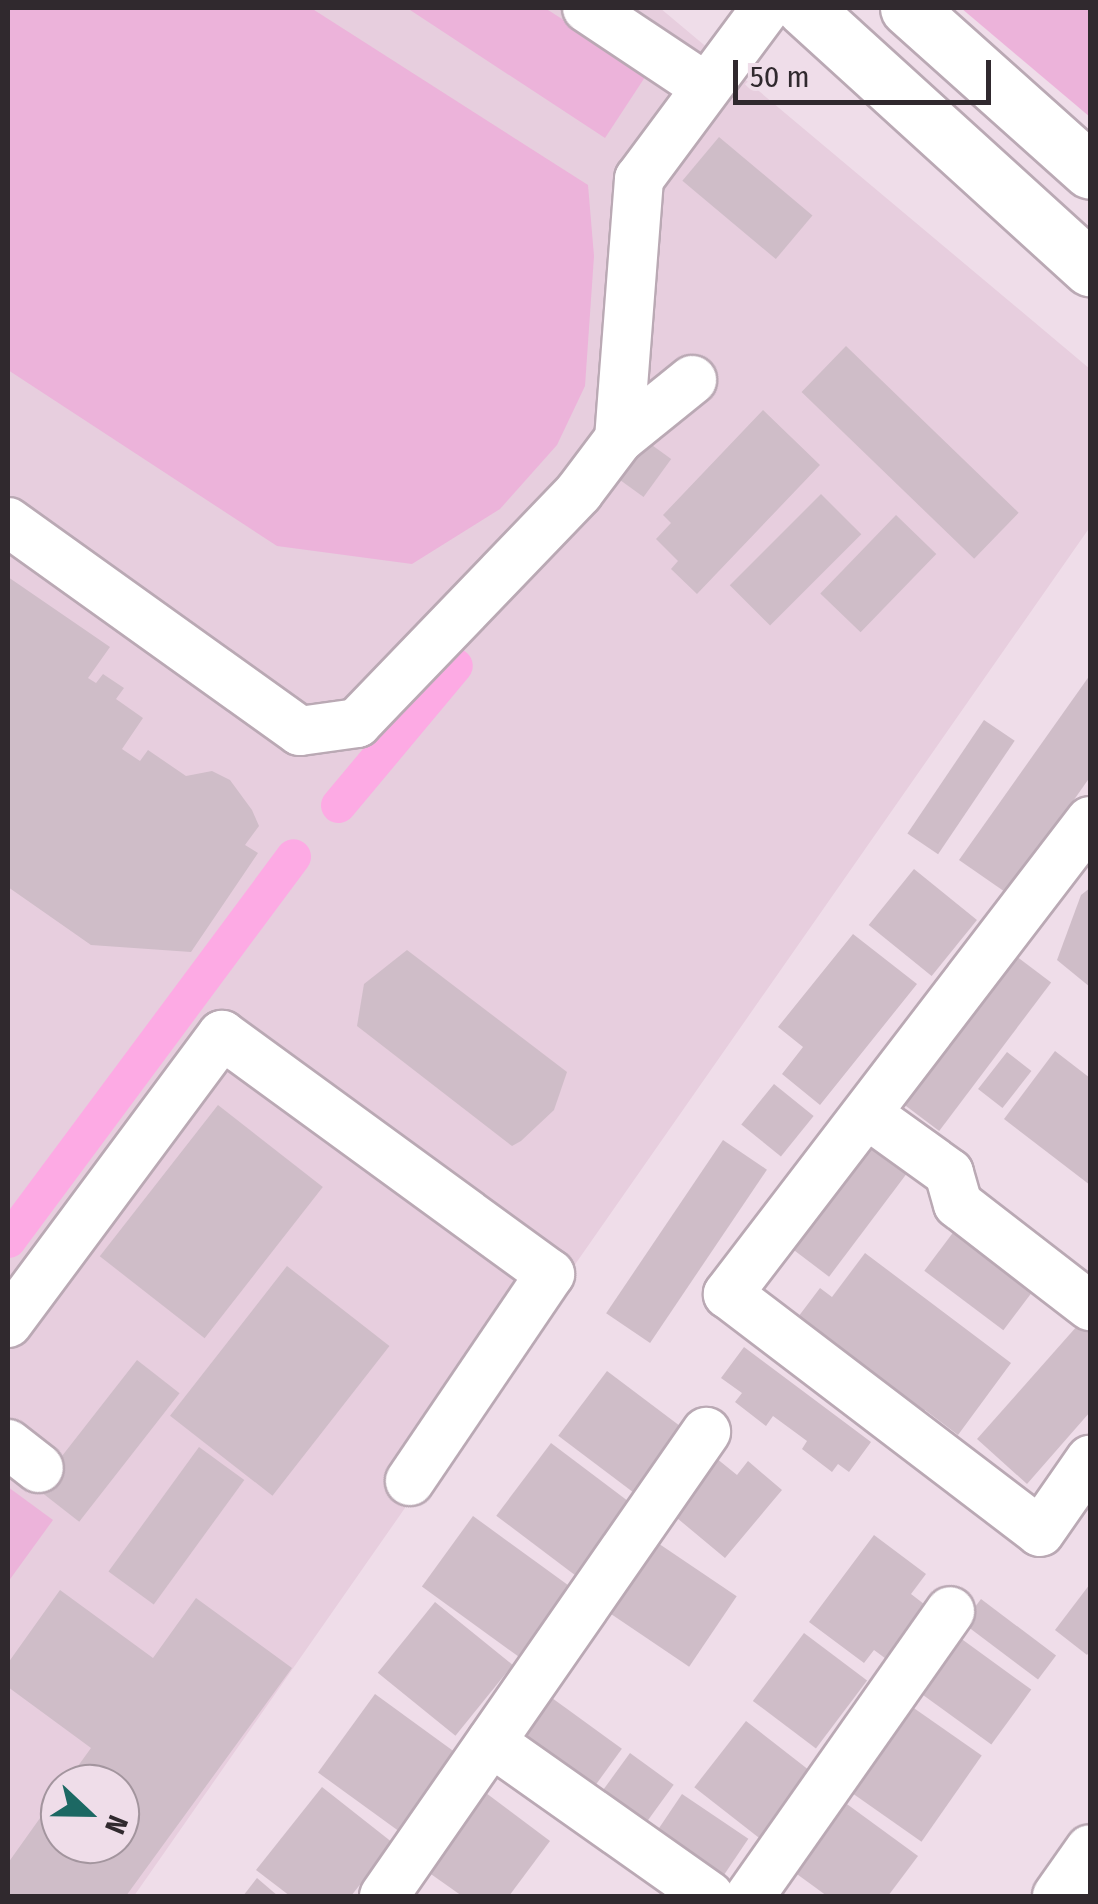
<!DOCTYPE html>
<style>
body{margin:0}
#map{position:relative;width:1098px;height:1904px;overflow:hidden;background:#efdde9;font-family:"Fira Sans Condensed",sans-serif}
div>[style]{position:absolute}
.built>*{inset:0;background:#e7cede}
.green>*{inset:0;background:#ecb3da}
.canal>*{height:35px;margin:-17.5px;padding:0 17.5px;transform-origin:17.5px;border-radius:17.5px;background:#fdaae4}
.building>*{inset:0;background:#cfbdc8;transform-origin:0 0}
.roads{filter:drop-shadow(2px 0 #baa9b4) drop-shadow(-2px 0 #baa9b4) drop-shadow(0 2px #baa9b4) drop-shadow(0 -2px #baa9b4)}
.minor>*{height:48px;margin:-24px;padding:0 24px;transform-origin:24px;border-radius:24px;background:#fff}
.major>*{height:55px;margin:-27.5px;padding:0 27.5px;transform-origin:27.5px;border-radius:27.5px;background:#fff}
span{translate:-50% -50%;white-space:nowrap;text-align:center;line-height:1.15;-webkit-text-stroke:10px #efdde9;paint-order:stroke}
.frame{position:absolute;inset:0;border:10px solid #30292e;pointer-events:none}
.north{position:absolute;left:40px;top:1764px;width:100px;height:100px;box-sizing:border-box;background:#efdde9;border:2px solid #a3959e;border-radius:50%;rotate:112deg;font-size:28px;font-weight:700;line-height:40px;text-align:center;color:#30292e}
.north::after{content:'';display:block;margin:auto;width:35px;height:45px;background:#1c6863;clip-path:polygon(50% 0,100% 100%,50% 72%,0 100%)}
.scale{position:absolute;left:733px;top:60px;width:258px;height:45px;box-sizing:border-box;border:5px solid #30292e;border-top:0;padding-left:12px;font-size:30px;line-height:35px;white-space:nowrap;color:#30292e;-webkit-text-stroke:8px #efdde9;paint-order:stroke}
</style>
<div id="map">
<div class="built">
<div style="clip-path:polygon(evenodd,8px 8px,660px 8px,1090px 369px,1090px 527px,134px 1896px,8px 1896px,8px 8px,60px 1784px,120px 1784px,120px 1844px,60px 1844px,60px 1784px)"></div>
</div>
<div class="green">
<div style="clip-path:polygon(8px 8px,311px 8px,588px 185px,594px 256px,585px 386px,557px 445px,500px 509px,412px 564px,277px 546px,8px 370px)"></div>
<div style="clip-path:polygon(407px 8px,545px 8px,647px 74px,605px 138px)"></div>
<div style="clip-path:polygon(961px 8px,1090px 8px,1090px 117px)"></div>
<div style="clip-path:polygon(8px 1487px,53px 1520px,8px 1582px)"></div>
</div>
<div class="canal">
<div style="left:338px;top:805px;width:182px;rotate:-50.1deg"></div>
<div style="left:8px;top:1240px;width:478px;rotate:-53.4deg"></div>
</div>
<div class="building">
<div style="left:719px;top:137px;width:122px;height:57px;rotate:40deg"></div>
<div style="left:846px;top:346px;width:240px;height:64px;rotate:44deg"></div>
<div style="clip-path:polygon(763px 410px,820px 465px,697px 594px,671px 569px,678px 561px,656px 539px,671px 523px,663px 515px)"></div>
<div style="left:638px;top:435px;width:41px;height:47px;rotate:36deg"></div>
<div style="left:821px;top:494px;width:57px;height:129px;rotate:45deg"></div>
<div style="left:896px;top:515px;width:56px;height:109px;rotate:44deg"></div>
<div style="clip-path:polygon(8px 577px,110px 647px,88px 678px,96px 683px,103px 674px,124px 688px,116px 699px,143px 718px,122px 749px,140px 761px,148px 750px,186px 776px,212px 771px,230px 780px,252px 810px,259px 826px,245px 845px,258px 853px,191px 952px,91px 945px,8px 887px)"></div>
<div style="clip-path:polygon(1090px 675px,1090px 777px,1008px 894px,959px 860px)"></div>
<div style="left:984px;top:720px;width:37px;height:137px;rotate:34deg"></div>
<div style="left:914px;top:869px;width:81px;height:72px;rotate:39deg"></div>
<div style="clip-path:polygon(1090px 888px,1090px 987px,1057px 960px,1081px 895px)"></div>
<div style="clip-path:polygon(853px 934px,917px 984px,820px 1105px,782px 1074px,803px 1047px,778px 1027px)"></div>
<div style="clip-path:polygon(407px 950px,567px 1072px,554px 1110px,521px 1141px,512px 1146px,357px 1026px,364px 984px)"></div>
<div style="left:1008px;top:950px;width:54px;height:186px;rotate:37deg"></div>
<div style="clip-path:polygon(1055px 1051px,1090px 1078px,1090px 1185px,1004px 1119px)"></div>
<div style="left:1007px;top:1052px;width:31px;height:47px;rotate:38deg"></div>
<div style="left:774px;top:1084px;width:51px;height:52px;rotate:39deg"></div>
<div style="left:218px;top:1105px;width:133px;height:192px;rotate:38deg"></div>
<div style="left:878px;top:1137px;width:45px;height:141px;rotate:37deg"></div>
<div style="left:723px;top:1140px;width:53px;height:209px;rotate:34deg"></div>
<div style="left:961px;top:1222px;width:99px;height:61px;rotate:37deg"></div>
<div style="clip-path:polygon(865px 1253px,1011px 1363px,958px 1435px,925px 1410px,915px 1424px,789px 1329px,820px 1288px,832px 1297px)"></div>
<div style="left:287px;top:1266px;width:130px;height:190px;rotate:38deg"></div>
<div style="clip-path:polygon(1085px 1317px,1090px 1322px,1090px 1412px,1027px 1484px,977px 1439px)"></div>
<div style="clip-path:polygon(744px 1347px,871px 1442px,849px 1472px,838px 1464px,832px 1472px,802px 1449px,807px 1441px,773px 1416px,766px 1426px,735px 1402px,742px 1393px,721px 1378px)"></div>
<div style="left:137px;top:1360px;width:54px;height:163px;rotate:38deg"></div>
<div style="left:607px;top:1371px;width:98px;height:81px;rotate:37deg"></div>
<div style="left:551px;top:1443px;width:110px;height:91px;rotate:37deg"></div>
<div style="left:199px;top:1447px;width:56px;height:154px;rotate:36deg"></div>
<div style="clip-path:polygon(716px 1458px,737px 1475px,748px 1461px,782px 1490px,725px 1558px,671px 1513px)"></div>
<div style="left:473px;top:1516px;width:119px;height:87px;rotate:36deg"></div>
<div style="left:643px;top:1533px;width:113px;height:85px;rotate:34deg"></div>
<div style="clip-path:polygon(874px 1535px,926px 1574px,911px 1594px,933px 1611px,893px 1664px,874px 1650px,864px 1663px,809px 1622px)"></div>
<div style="clip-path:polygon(1090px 1584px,1090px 1651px,1087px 1655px,1055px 1630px)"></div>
<div style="clip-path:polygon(60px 1590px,153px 1658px,196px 1598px,292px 1668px,126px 1896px,8px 1896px,8px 1863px,60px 1790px,60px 1844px,120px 1844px,120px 1784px,65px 1784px,91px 1748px,8px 1687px,8px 1663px)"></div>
<div style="left:981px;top:1599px;width:94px;height:30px;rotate:37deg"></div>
<div style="left:435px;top:1602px;width:100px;height:91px;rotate:39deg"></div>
<div style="left:952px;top:1632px;width:98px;height:68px;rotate:36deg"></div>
<div style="left:804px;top:1633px;width:79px;height:85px;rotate:37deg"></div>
<div style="left:541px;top:1690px;width:100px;height:59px;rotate:36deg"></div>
<div style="left:375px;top:1694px;width:104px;height:97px;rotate:36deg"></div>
<div style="left:908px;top:1704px;width:90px;height:105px;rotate:35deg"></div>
<div style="left:746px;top:1721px;width:94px;height:84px;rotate:38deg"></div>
<div style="left:630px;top:1753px;width:54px;height:58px;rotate:36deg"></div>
<div style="clip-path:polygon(322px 1787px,393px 1843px,351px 1896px,290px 1896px,256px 1870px)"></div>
<div style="clip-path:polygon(486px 1793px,550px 1841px,509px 1896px,462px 1896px,428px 1872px)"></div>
<div style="left:682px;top:1794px;width:80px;height:62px;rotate:34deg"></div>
<div style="clip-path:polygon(840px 1799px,918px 1856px,888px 1896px,827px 1896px,790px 1869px)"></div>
<div style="clip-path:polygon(257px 1878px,278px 1896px,243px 1896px)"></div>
</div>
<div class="roads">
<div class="minor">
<div style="left:587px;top:8px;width:141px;rotate:33.7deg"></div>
<div style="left:619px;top:439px;width:94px;rotate:-38.9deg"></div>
<div style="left:8px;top:522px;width:359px;rotate:35.6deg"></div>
<div style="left:300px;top:731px;width:58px;rotate:-8deg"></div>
<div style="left:357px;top:723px;width:320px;rotate:-46.1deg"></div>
<div style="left:579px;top:492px;width:66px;rotate:-53deg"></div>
<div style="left:619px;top:439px;width:261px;rotate:-85.6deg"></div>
<div style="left:639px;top:179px;width:213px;rotate:-53.4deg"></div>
<div style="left:1090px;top:821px;width:596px;rotate:127.43deg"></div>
<div style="left:728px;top:1294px;width:392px;rotate:37.3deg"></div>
<div style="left:1040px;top:1532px;width:88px;rotate:-55.2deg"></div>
<div style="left:867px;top:1114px;width:101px;rotate:35.7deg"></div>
<div style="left:949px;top:1173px;width:32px;rotate:74deg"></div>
<div style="left:958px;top:1204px;width:167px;rotate:37.7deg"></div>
<div style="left:8px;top:1323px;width:359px;rotate:-53.4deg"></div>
<div style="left:222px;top:1035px;width:406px;rotate:36.1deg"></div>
<div style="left:550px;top:1274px;width:250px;rotate:124.1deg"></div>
<div style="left:8px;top:1444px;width:39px;rotate:38deg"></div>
<div style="left:491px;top:1742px;width:267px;rotate:35.2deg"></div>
<div style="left:384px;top:1896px;width:565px;rotate:-55.24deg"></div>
<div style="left:750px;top:1896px;width:348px;rotate:-54.9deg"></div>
<div style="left:1057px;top:1896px;width:57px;rotate:-54.9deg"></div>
</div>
<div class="major">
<div style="left:804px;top:8px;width:387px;rotate:42.3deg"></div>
<div style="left:908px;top:8px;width:244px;rotate:41.8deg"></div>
</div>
</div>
<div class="frame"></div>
<div class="north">N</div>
<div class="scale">50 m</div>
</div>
